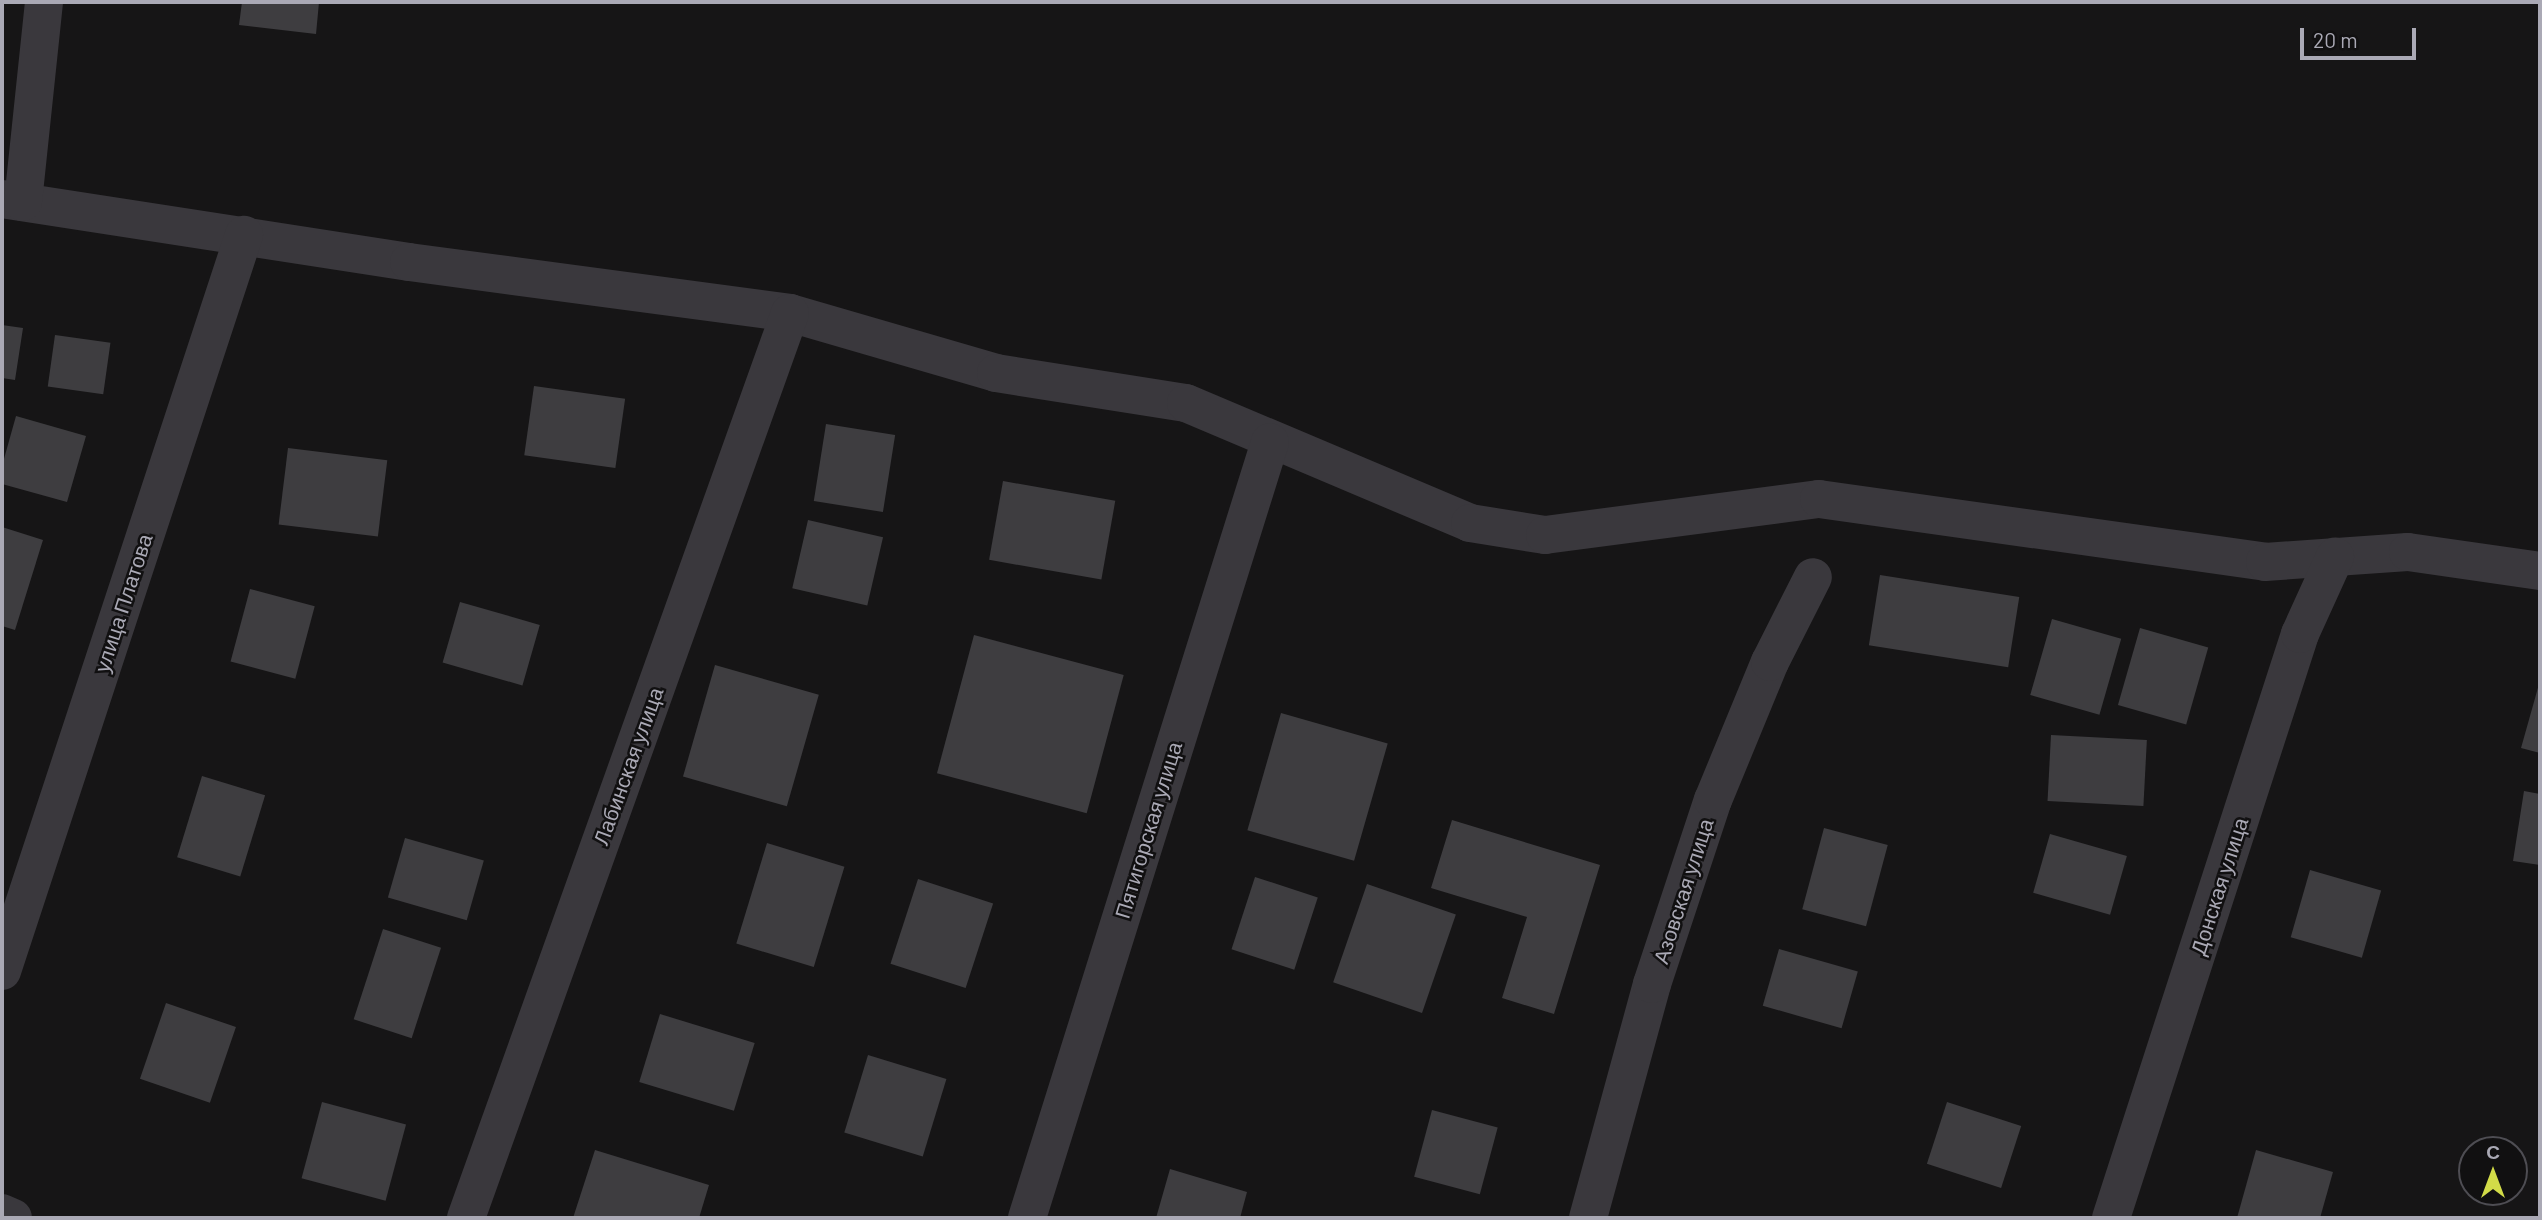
<!DOCTYPE html>
<meta charset="utf-8">
<style>
body{margin:0}
#map{position:relative;width:2542px;height:1220px;overflow:hidden;background:#161516;font-family:Barlow,sans-serif}
div>[style]{position:absolute}
.building>*{inset:0;background:#3e3d40;transform-origin:0 0}
.minor>*{height:38px;margin:-19px;padding:0 19px;transform-origin:19px;border-radius:19px;background:#3a383d}
span{translate:-50% -50%;white-space:nowrap;text-align:center;line-height:1.15;-webkit-text-stroke:5px #111011;paint-order:stroke}
.street-label{font-size:21px;color:#aaa9b5}
.frame{position:absolute;inset:0;border:4px solid #aaa9b5;pointer-events:none}
.north{position:absolute;left:2458px;top:1136px;width:70px;height:70px;box-sizing:border-box;background:#111011;border:2px solid #4e4d53;border-radius:50%;rotate:0deg;font-size:19px;font-weight:700;line-height:28px;text-align:center;color:#aaa9b5}
.north::after{content:'';display:block;margin:auto;width:24px;height:32px;background:#d2db48;clip-path:polygon(50% 0,100% 100%,50% 72%,0 100%)}
.scale{position:absolute;left:2300px;top:28px;width:116px;height:32px;box-sizing:border-box;border:4px solid #aaa9b5;border-top:0;padding-left:9px;font-size:21px;line-height:24px;white-space:nowrap;color:#aaa9b5;-webkit-text-stroke:5px #111011;paint-order:stroke}
</style>
<div id="map">
<div class="building">
<div style="clip-path:polygon(242px 2px,319px 2px,316px 34px,239px 25px)"></div>
<div style="clip-path:polygon(2px 325px,23px 328px,15px 380px,2px 378px)"></div>
<div style="left:55px;top:335px;width:56px;height:52px;rotate:8deg"></div>
<div style="left:534px;top:386px;width:92px;height:70px;rotate:8deg"></div>
<div style="clip-path:polygon(16px 416px,86px 436px,67px 502px,2px 484px,2px 466px)"></div>
<div style="left:826px;top:424px;width:70px;height:78px;rotate:9deg"></div>
<div style="left:288px;top:448px;width:100px;height:77px;rotate:7deg"></div>
<div style="left:1003px;top:481px;width:114px;height:80px;rotate:10deg"></div>
<div style="left:808px;top:520px;width:77px;height:70px;rotate:13deg"></div>
<div style="clip-path:polygon(2px 527px,43px 540px,15px 630px,2px 626px)"></div>
<div style="left:1880px;top:575px;width:141px;height:71px;rotate:9deg"></div>
<div style="left:250px;top:589px;width:67px;height:75px;rotate:15deg"></div>
<div style="left:460px;top:602px;width:83px;height:63px;rotate:16deg"></div>
<div style="left:2052px;top:619px;width:72px;height:79px;rotate:16deg"></div>
<div style="left:2140px;top:628px;width:71px;height:80px;rotate:16deg"></div>
<div style="left:974px;top:635px;width:155px;height:143px;rotate:15deg"></div>
<div style="left:715px;top:665px;width:108px;height:116px;rotate:16deg"></div>
<div style="clip-path:polygon(2539px 684px,2540px 684px,2540px 753px,2521px 748px)"></div>
<div style="left:1281px;top:713px;width:111px;height:122px;rotate:16deg"></div>
<div style="left:2051px;top:735px;width:96px;height:66px;rotate:3deg"></div>
<div style="left:202px;top:776px;width:66px;height:85px;rotate:17deg"></div>
<div style="clip-path:polygon(2524px 791px,2540px 794px,2540px 865px,2513px 861px)"></div>
<div style="clip-path:polygon(1452px 820px,1600px 865px,1554px 1014px,1502px 998px,1527px 917px,1431px 888px)"></div>
<div style="left:1824px;top:828px;width:66px;height:84px;rotate:15deg"></div>
<div style="left:2050px;top:834px;width:80px;height:61px;rotate:16deg"></div>
<div style="left:405px;top:838px;width:82px;height:62px;rotate:16deg"></div>
<div style="left:767px;top:843px;width:81px;height:105px;rotate:17deg"></div>
<div style="left:2310px;top:870px;width:74px;height:70px;rotate:16deg"></div>
<div style="left:1255px;top:877px;width:66px;height:76px;rotate:18deg"></div>
<div style="left:918px;top:879px;width:79px;height:89px;rotate:18deg"></div>
<div style="left:1367px;top:884px;width:94px;height:104px;rotate:19deg"></div>
<div style="left:383px;top:929px;width:61px;height:95px;rotate:18deg"></div>
<div style="left:1779px;top:949px;width:82px;height:59px;rotate:16deg"></div>
<div style="left:166px;top:1003px;width:74px;height:80px;rotate:19deg"></div>
<div style="left:660px;top:1014px;width:99px;height:71px;rotate:17deg"></div>
<div style="left:868px;top:1055px;width:82px;height:81px;rotate:17deg"></div>
<div style="left:322px;top:1102px;width:87px;height:79px;rotate:15deg"></div>
<div style="left:1947px;top:1102px;width:78px;height:65px;rotate:18deg"></div>
<div style="left:1432px;top:1110px;width:68px;height:69px;rotate:15deg"></div>
<div style="clip-path:polygon(595px 1150px,709px 1185px,699px 1218px,573px 1218px)"></div>
<div style="clip-path:polygon(2256px 1150px,2333px 1172px,2320px 1218px,2237px 1218px)"></div>
<div style="clip-path:polygon(1170px 1169px,1247px 1192px,1240px 1218px,1156px 1218px)"></div>
</div>
<div class="minor">
<div style="left:2px;top:199px;width:412px;rotate:8.8deg"></div>
<div style="left:409px;top:262px;width:384px;rotate:7.6deg"></div>
<div style="left:790px;top:313px;width:215px;rotate:16.2deg"></div>
<div style="left:996px;top:373px;width:192px;rotate:9deg"></div>
<div style="left:1186px;top:403px;width:308px;rotate:22.9deg"></div>
<div style="left:1470px;top:523px;width:76px;rotate:9.1deg"></div>
<div style="left:1545px;top:535px;width:276px;rotate:-7.5deg"></div>
<div style="left:1819px;top:499px;width:450px;rotate:8deg"></div>
<div style="left:2265px;top:562px;width:143px;rotate:-4deg"></div>
<div style="left:2408px;top:552px;width:133px;rotate:8.2deg"></div>
<div style="left:23px;top:202px;width:201px;rotate:-84deg"></div>
<div style="left:2px;top:971px;width:775px;rotate:-71.8deg"></div>
<div style="left:2px;top:1213px;width:12px;rotate:24deg"></div>
<div style="left:466px;top:1218px;width:961px;rotate:-70.3deg"></div>
<div style="left:1027px;top:1218px;width:813px;rotate:-72.61deg"></div>
<div style="left:1588px;top:1218px;width:243px;rotate:-74.7deg"></div>
<div style="left:1652px;top:984px;width:194px;rotate:-71.7deg"></div>
<div style="left:1713px;top:800px;width:149px;rotate:-67.6deg"></div>
<div style="left:1770px;top:662px;width:95px;rotate:-63.2deg"></div>
<div style="left:2111px;top:1218px;width:614px;rotate:-72.07deg"></div>
<div style="left:2300px;top:634px;width:85px;rotate:-65.6deg"></div>
</div>
<div class="street-label">
<span style="left:123px;top:603px;rotate:-72deg">улица Платова</span>
<span style="left:628px;top:766px;rotate:-70deg">Лабинская улица</span>
<span style="left:1148px;top:830px;rotate:-73deg">Пятигорская улица</span>
<span style="left:2219px;top:886px;rotate:-72deg">Донская улица</span>
<span style="left:1683px;top:891px;rotate:-72deg">Азовская улица</span>
</div>
<div class="frame"></div>
<div class="north">С</div>
<div class="scale">20 m</div>
</div>
